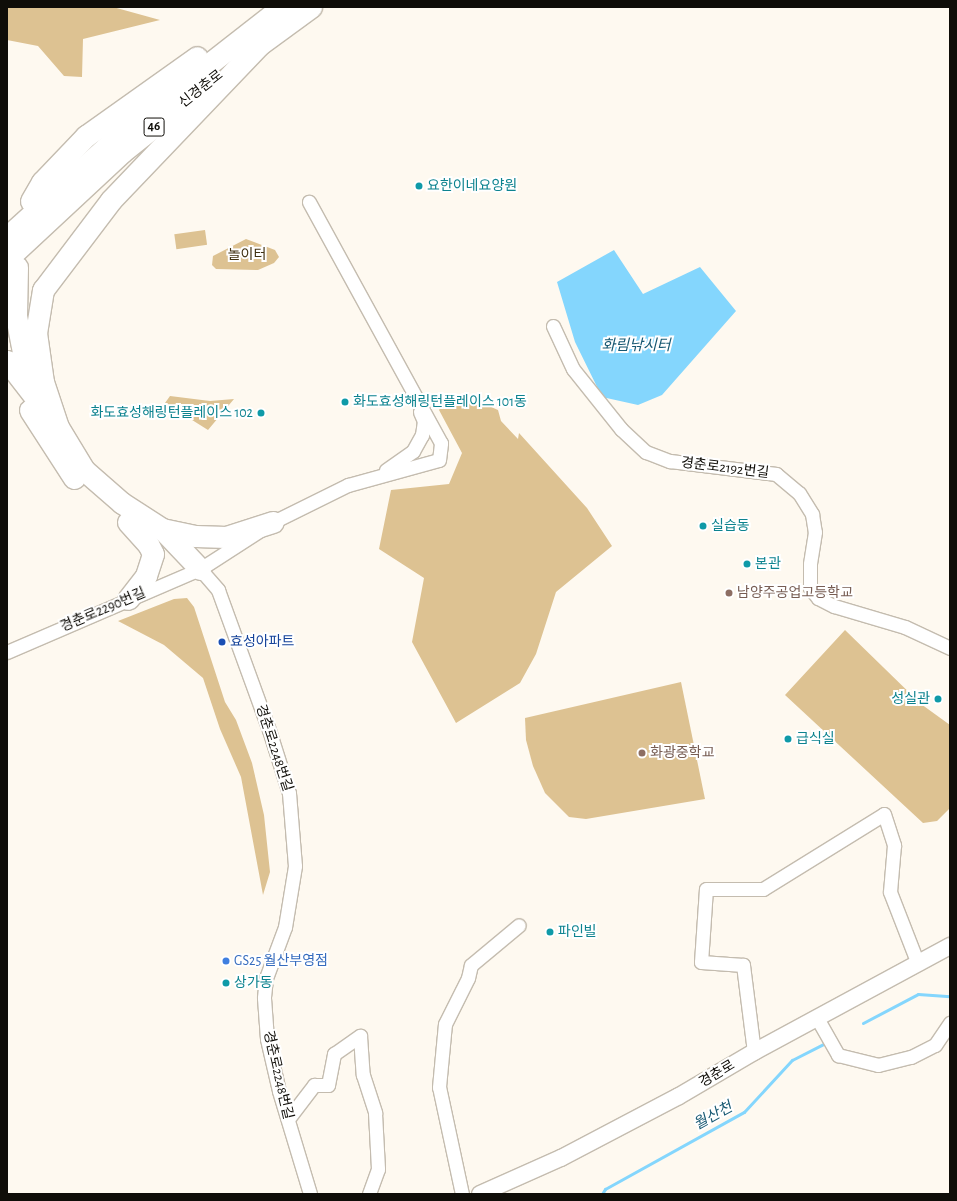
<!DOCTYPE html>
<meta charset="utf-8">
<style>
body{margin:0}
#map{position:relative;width:957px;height:1201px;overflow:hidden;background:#fef9f0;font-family:"Alegreya Sans","Noto Sans KR",sans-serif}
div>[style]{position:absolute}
.green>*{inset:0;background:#ddc292;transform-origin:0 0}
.water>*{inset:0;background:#84d6fd}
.stream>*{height:3px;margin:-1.5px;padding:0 1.5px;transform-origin:1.5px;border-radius:1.5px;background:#84d6fd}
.roads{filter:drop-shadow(1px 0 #c4bcaf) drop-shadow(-1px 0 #c4bcaf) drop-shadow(0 1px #c4bcaf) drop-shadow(0 -1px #c4bcaf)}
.minor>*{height:13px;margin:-6.5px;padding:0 6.5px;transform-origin:6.5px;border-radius:6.5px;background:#fff}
.tertiary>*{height:16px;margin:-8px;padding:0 8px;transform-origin:8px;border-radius:8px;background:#fff}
.trunk>*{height:21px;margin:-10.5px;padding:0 10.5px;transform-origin:10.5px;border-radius:10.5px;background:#fff}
.dots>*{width:11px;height:11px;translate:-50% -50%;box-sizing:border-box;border:2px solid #fff;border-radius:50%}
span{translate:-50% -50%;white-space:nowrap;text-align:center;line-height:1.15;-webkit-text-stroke:4px #fff;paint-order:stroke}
.shield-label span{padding:1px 3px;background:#fff;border:1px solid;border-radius:3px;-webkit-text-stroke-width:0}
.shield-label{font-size:13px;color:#0f0d08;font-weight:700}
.street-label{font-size:14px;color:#0f0d08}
.culture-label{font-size:14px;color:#0d838f}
.left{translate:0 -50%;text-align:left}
.right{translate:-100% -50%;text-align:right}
.park-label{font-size:14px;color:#403112}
.education-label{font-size:14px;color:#785e54}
.transit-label{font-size:14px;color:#164399}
.shop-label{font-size:14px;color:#366cbe}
.water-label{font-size:15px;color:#175872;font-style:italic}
.frame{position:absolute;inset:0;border:8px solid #0f0d08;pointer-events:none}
</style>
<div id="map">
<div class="green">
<div style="clip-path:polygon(7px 7px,113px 7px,160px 20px,83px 39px,82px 77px,64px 76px,38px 46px,7px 40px)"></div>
<div style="left:205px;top:230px;width:15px;height:31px;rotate:82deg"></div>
<div style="clip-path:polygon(246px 239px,275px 250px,279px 257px,274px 263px,258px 270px,216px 269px,212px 265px,213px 256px)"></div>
<div style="clip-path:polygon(170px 396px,210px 401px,234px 399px,208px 430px,165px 403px)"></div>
<div style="clip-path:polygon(444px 403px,482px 403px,498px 410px,501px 421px,518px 439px,519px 433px,587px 508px,612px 546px,556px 592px,536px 654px,520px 683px,456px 723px,412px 642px,424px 578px,379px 549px,391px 490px,449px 484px,462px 453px,439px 410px)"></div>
<div style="clip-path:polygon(187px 598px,194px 607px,225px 702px,236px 720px,252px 763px,264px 815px,270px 872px,263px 895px,241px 777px,220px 729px,203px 678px,164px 645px,118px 621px,174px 599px)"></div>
<div style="clip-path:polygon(845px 630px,921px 704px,950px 725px,950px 808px,937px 821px,923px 823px,785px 695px)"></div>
<div style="clip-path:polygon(681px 682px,705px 799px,586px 819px,569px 817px,545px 793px,533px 766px,526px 740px,525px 718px)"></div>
</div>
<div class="water">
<div style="clip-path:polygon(614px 250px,643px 294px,700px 267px,736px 311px,662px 395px,638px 405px,602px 397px,575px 342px,557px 282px)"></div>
</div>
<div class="stream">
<div style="left:863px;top:1023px;width:62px;rotate:-27.8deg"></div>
<div style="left:918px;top:994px;width:32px;rotate:4deg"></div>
<div style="left:602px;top:1194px;width:6px;rotate:-59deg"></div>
<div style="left:605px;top:1189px;width:159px;rotate:-29deg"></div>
<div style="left:744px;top:1112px;width:71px;rotate:-47.3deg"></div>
<div style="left:792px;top:1060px;width:35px;rotate:-27deg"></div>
</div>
<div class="roads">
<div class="minor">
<div style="left:553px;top:326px;width:47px;rotate:65.1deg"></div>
<div style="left:573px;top:369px;width:77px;rotate:51.3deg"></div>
<div style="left:621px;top:429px;width:34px;rotate:43deg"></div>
<div style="left:646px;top:452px;width:26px;rotate:21deg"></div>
<div style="left:670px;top:461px;width:107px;rotate:7deg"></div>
<div style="left:776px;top:474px;width:30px;rotate:40deg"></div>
<div style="left:799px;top:493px;width:25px;rotate:58deg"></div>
<div style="left:812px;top:514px;width:18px;rotate:81deg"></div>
<div style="left:815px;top:532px;width:32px;rotate:99deg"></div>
<div style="left:810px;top:564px;width:24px;rotate:90deg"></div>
<div style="left:810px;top:588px;width:13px;rotate:51deg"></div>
<div style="left:818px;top:598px;width:18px;rotate:27deg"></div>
<div style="left:834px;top:606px;width:74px;rotate:16.5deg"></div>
<div style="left:905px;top:627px;width:50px;rotate:25deg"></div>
<div style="left:386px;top:470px;width:33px;rotate:-35deg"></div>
<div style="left:413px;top:451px;width:18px;rotate:-61deg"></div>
<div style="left:422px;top:435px;width:14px;rotate:-82deg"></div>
<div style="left:424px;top:421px;width:10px;rotate:-114deg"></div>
<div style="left:200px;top:569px;width:28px;rotate:49deg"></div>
<div style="left:218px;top:590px;width:149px;rotate:70deg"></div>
<div style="left:269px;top:730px;width:66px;rotate:72.4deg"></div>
<div style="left:289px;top:793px;width:73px;rotate:85.3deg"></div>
<div style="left:295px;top:866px;width:62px;rotate:99.3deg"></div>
<div style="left:285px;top:927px;width:54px;rotate:110.4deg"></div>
<div style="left:266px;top:978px;width:20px;rotate:96deg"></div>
<div style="left:264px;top:998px;width:41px;rotate:85.8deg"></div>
<div style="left:267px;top:1039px;width:53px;rotate:77deg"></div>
<div style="left:279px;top:1091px;width:108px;rotate:73.2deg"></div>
<div style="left:7px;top:652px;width:210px;rotate:-23.3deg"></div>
<div style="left:200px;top:569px;width:87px;rotate:-32.8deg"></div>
<div style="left:273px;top:522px;width:84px;rotate:-26.3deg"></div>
<div style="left:348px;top:485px;width:94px;rotate:-15.4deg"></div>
<div style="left:439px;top:460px;width:17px;rotate:-83deg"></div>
<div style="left:441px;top:443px;width:275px;rotate:-118.7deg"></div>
<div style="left:817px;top:1018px;width:43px;rotate:60.4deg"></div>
<div style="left:838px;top:1055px;width:41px;rotate:14deg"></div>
<div style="left:878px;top:1065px;width:34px;rotate:-14deg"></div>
<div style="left:911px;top:1057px;width:27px;rotate:-27deg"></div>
<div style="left:935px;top:1045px;width:27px;rotate:-56deg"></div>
<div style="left:754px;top:1052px;width:88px;rotate:-97.2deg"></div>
<div style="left:743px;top:965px;width:42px;rotate:-175.9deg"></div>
<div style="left:701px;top:962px;width:73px;rotate:-86.1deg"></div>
<div style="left:706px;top:889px;width:57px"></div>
<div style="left:763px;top:889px;width:142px;rotate:-31.8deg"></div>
<div style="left:884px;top:814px;width:33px;rotate:72deg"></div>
<div style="left:894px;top:845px;width:47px;rotate:94.9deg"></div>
<div style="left:890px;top:892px;width:77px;rotate:68.7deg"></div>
<div style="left:288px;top:1119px;width:43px;rotate:-52.6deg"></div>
<div style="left:314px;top:1085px;width:14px"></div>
<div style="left:328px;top:1085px;width:32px;rotate:-79deg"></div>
<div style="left:334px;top:1054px;width:32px;rotate:-35deg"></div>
<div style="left:360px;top:1036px;width:39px;rotate:86deg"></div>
<div style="left:363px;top:1075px;width:40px;rotate:72deg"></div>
<div style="left:375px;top:1113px;width:56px;rotate:86.9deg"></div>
<div style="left:378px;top:1169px;width:27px;rotate:110deg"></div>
<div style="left:462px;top:1194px;width:109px;rotate:-102.1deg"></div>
<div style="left:439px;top:1087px;width:63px;rotate:-84.6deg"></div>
<div style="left:445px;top:1024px;width:51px;rotate:-63.4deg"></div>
<div style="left:468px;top:978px;width:13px;rotate:-77deg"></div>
<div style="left:471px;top:965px;width:62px;rotate:-39.8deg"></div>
</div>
<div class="tertiary">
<div style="left:480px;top:1194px;width:89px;rotate:-24deg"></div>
<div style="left:561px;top:1158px;width:133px;rotate:-27.7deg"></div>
<div style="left:679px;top:1096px;width:87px;rotate:-30.4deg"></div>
<div style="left:754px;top:1052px;width:223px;rotate:-28.4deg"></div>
</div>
<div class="trunk">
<div style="left:252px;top:50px;width:73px;rotate:-36.1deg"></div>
<div style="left:31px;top:201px;width:22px;rotate:-60deg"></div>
<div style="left:42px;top:182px;width:64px;rotate:-46.3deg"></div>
<div style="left:86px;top:136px;width:136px;rotate:-35.4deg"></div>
<div style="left:7px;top:237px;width:162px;rotate:-42.2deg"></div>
<div style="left:127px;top:128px;width:197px;rotate:-38deg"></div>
<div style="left:7px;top:259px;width:157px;rotate:-42.9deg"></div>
<div style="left:122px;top:152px;width:114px;rotate:-38.6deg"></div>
<div style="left:17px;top:267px;width:49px;rotate:91.2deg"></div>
<div style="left:16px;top:316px;width:73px;rotate:79deg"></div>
<div style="left:7px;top:361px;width:83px;rotate:52.3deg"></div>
<div style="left:58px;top:427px;width:50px;rotate:58.8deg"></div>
<div style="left:84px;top:470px;width:50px;rotate:41deg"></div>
<div style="left:122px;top:503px;width:48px;rotate:33deg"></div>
<div style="left:162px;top:529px;width:55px;rotate:46.5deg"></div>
<div style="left:30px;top:410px;width:81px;rotate:57.1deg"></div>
<div style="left:58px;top:427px;width:47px;rotate:-108.4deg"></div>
<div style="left:43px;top:382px;width:49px;rotate:-98.1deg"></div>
<div style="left:36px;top:333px;width:44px;rotate:-80.8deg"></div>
<div style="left:43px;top:290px;width:113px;rotate:-52.9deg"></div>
<div style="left:111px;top:200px;width:219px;rotate:-46.3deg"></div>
<div style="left:128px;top:522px;width:30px;rotate:48deg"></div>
<div style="left:148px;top:544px;width:11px;rotate:63deg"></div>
<div style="left:153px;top:554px;width:23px;rotate:108deg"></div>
<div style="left:146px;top:576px;width:29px;rotate:128deg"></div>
<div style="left:162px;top:529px;width:34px;rotate:12deg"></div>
<div style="left:195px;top:536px;width:31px;rotate:2deg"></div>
<div style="left:226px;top:537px;width:49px;rotate:-17.7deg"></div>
</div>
</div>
<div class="dots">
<div style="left:419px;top:186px;background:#0f9aa8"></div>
<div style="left:345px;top:402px;background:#0f9aa8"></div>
<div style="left:261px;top:413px;background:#0f9aa8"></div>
<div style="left:703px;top:526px;background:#0f9aa8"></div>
<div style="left:747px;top:564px;background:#0f9aa8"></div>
<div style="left:729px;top:593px;background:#8d6e63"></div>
<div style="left:222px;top:642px;background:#1a4fb4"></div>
<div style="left:938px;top:699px;background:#0f9aa8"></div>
<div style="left:788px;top:739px;background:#0f9aa8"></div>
<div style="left:642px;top:753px;background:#8d6e63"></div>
<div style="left:550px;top:932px;background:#0f9aa8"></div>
<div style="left:226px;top:961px;background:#3f7fe0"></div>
<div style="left:226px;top:983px;background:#0f9aa8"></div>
</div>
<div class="shield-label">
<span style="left:154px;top:127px">46</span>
</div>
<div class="street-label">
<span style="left:201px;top:89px;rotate:-38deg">신경춘로</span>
<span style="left:725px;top:468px;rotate:7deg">경춘로2192번길</span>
<span style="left:103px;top:610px;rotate:-23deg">경춘로2290번길</span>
<span style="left:274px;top:748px;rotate:72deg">경춘로2248번길</span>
<span style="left:717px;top:1074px;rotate:-31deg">경춘로</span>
<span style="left:278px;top:1075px;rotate:77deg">경춘로2248번길</span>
</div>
<div class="culture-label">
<span class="left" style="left:427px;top:186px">요한이네요양원</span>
<span class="left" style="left:353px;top:402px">화도효성해링턴플레이스 101동</span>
<span class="right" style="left:253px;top:413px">화도효성해링턴플레이스 102</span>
<span class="left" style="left:711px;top:526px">실습동</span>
<span class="left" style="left:755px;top:564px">본관</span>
<span class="right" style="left:930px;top:699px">성실관</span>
<span class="left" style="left:796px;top:739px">급식실</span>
<span class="left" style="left:558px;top:932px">파인빌</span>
<span class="left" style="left:234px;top:983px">상가동</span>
</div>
<div class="park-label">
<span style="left:247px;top:255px">놀이터</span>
</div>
<div class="education-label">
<span class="left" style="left:737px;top:593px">남양주공업고등학교</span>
<span class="left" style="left:650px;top:753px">화광중학교</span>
</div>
<div class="transit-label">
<span class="left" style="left:230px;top:642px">효성아파트</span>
</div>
<div class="shop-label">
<span class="left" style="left:234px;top:961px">GS25 월산부영점</span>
</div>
<div class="water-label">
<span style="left:636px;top:346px">화림낚시터</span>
<span style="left:713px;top:1116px;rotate:-29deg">월산천</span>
</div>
<div class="frame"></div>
</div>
